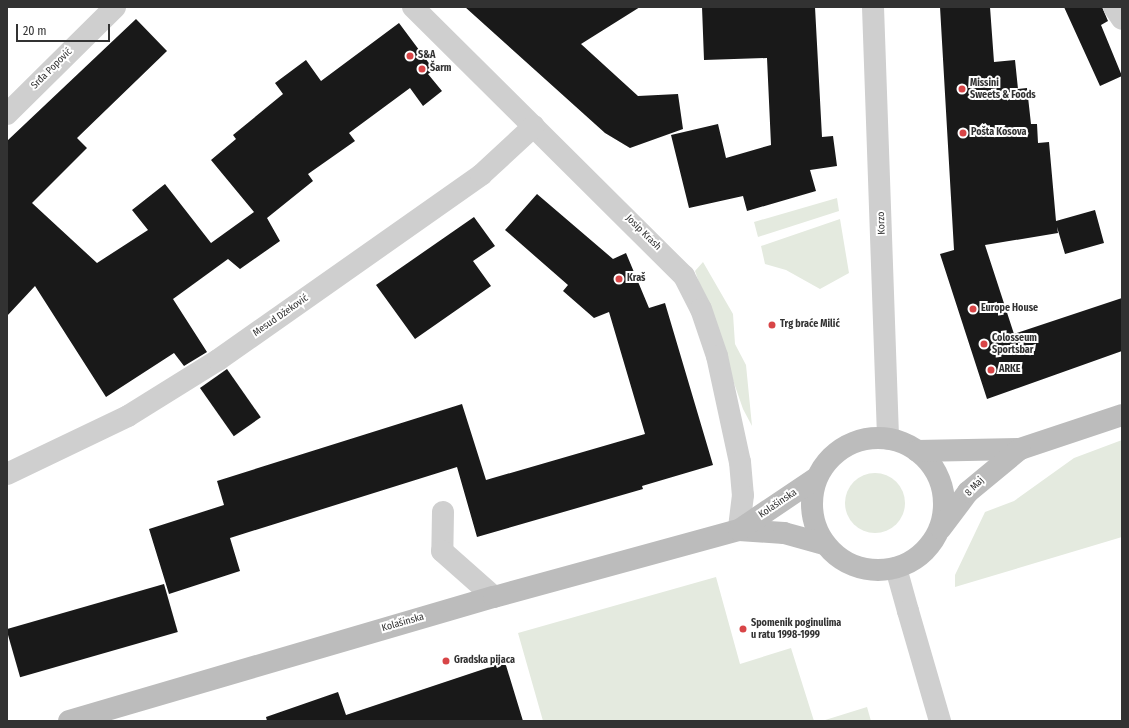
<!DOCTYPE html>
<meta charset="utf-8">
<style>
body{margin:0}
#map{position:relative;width:1129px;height:728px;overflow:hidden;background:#fff;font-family:"Fira Sans Condensed",sans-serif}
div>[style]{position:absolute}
.green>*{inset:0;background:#e4eadf}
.round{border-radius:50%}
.building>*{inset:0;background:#191919;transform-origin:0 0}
.pedestrian>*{height:22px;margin:-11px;padding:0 11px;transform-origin:11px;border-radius:11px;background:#cfcfcf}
.minor>*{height:22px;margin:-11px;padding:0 11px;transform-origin:11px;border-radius:11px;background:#cfcfcf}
.secondary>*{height:22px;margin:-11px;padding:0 11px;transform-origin:11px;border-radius:11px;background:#bcbcbc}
.secondary>.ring{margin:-11px;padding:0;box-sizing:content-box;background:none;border:22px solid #bcbcbc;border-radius:50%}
.dots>*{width:11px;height:11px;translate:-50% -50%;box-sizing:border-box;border:2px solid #fff;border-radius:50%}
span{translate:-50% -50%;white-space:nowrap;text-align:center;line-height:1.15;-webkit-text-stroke:4px #fff;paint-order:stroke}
.poi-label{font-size:10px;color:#323232;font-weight:700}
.left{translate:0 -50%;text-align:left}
.street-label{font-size:10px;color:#323232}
.frame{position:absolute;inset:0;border:8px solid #323232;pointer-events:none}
.scale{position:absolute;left:16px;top:24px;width:94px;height:18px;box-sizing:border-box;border:2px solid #323232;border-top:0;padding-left:5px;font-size:12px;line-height:14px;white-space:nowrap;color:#323232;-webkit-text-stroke:3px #fff;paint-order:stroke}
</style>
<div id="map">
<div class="green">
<div style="clip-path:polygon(837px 198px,839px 211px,758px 237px,754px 222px)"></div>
<div style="clip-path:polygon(840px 219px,849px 273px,820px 289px,786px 270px,765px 264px,761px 246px)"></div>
<div style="clip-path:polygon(703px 262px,733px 314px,735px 344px,746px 365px,752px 426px,743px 409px,695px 271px)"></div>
<div style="clip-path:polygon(1122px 440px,1122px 537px,955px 587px,955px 575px,985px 512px,1014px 501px,1074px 458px)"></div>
<div class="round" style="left:845px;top:473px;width:60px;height:60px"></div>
<div style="clip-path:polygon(716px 577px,740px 664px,791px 648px,814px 721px,543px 721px,518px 633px)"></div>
<div style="clip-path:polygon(867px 707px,871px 721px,822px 721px)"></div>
</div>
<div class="building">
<div style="clip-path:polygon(465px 7px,640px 7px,581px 44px,638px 96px,678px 94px,683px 129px,630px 148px,605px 133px)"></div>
<div style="clip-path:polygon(702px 7px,815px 7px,822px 137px,833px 136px,837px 166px,810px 170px,816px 191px,747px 211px,743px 196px,689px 208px,671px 135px,718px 124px,726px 158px,771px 145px,767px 58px,704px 60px)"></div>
<div style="clip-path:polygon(940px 7px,990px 7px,994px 62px,1015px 60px,1018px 89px,1027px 88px,1031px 124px,1037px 124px,1038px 143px,1049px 142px,1056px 221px,1095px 210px,1104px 243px,1065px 254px,1057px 227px,1058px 233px,985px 245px,1014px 334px,1122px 298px,1122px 351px,987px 399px,940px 254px,954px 250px)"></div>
<div style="clip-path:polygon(1064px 7px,1102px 7px,1108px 21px,1101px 25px,1122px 76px,1100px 86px)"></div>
<div style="clip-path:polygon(136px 19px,167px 51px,77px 138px,87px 148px,32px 203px,97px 263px,148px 230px,132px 210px,165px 184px,211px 243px,254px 212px,211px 160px,236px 139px,233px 135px,283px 94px,275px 83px,306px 60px,321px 81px,399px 23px,434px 70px,428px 74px,442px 91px,423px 106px,410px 88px,349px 133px,355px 141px,308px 174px,313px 181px,267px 218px,280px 241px,240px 269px,228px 259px,173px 299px,207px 352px,184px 366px,174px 353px,106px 397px,35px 286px,7px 316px,7px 141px)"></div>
<div style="clip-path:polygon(537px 194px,613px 259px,626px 253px,649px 308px,665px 303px,713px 465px,642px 486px,643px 489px,477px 537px,457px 467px,230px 538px,240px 571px,169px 594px,149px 529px,224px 505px,217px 481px,462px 404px,486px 480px,645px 434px,609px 312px,594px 318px,563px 291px,568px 285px,505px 230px)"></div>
<div style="clip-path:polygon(474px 217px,495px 246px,473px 261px,491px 286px,415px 339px,376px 285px)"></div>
<div style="left:227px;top:369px;width:59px;height:33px;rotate:55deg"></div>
<div style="left:164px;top:584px;width:50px;height:164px;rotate:74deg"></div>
<div style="clip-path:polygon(505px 662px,523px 721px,267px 721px,266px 717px,338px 692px,346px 715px)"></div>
</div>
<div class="pedestrian">
<div style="left:873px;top:7px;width:432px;rotate:88deg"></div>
<div style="left:896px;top:568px;width:45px;rotate:74.4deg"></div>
</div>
<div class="minor">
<div style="left:413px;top:7px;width:382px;rotate:44.8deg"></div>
<div style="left:684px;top:276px;width:37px;rotate:63deg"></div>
<div style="left:701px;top:309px;width:50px;rotate:71.2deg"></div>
<div style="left:717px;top:356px;width:108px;rotate:77.8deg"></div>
<div style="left:740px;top:462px;width:33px;rotate:85deg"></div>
<div style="left:743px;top:495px;width:35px;rotate:97deg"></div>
<div style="left:1114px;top:7px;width:14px;rotate:56deg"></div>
<div style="left:7px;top:114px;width:152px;rotate:-44.7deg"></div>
<div style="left:7px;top:474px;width:134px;rotate:-25.6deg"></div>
<div style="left:128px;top:416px;width:106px;rotate:-31.9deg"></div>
<div style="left:218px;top:360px;width:322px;rotate:-35.1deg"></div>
<div style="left:481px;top:175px;width:72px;rotate:-42.8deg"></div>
<div style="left:443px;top:512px;width:39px;rotate:91deg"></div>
<div style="left:442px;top:551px;width:69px;rotate:41.5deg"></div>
<div style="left:908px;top:611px;width:115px;rotate:73.8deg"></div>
</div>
<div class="secondary">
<div class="ring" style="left:812px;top:438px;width:110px;height:110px"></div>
<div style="left:917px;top:451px;width:103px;rotate:-1.1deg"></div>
<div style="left:1020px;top:449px;width:108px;rotate:-18.4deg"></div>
<div style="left:941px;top:528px;width:45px;rotate:-53.1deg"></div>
<div style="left:968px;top:492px;width:67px;rotate:-39.6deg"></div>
<div style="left:739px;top:530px;width:45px;rotate:3.8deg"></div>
<div style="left:784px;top:533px;width:41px;rotate:15.4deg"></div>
<div style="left:69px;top:721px;width:443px;rotate:-16.3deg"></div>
<div style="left:494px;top:597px;width:254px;rotate:-15.3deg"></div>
<div style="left:739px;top:530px;width:93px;rotate:-34deg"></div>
</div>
<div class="dots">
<div style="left:410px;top:56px;background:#d84547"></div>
<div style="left:422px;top:69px;background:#d84547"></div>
<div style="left:962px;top:89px;background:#d84547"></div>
<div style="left:963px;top:133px;background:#d84547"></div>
<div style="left:619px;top:279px;background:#d84547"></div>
<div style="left:973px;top:309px;background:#d84547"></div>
<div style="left:772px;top:325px;background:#d84547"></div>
<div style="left:984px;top:344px;background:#d84547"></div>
<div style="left:991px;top:370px;background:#d84547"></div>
<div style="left:743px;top:629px;background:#d84547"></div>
<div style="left:446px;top:661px;background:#d84547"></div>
</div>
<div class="poi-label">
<span class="left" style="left:418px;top:56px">S&amp;A</span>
<span class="left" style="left:430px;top:69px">Šarm</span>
<span class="left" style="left:970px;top:89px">Missini<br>Sweets &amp; Foods</span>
<span class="left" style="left:971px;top:133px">Pošta Kosova</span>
<span class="left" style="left:627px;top:279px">Kraš</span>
<span class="left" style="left:981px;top:309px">Europe House</span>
<span class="left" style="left:780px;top:325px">Trg braće Milić</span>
<span class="left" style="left:992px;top:344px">Colosseum<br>Sportsbar</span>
<span class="left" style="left:999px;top:370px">ARKE</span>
<span class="left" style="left:751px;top:629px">Spomenik poginulima<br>u ratu 1998-1999</span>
<span class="left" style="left:454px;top:661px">Gradska pijaca</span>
</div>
<div class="street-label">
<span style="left:52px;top:69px;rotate:-45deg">Srđa Popović</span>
<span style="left:882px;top:223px;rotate:-92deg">Korzo</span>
<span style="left:643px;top:233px;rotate:45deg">Josip Krash</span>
<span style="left:281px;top:316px;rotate:-35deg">Mesud Džeković</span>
<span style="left:975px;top:487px;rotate:-46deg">8 Maj</span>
<span style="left:778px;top:504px;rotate:-34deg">Kolašinska</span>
<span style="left:403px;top:623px;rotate:-16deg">Kolašinska</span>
</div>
<div class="frame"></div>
<div class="scale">20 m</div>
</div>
